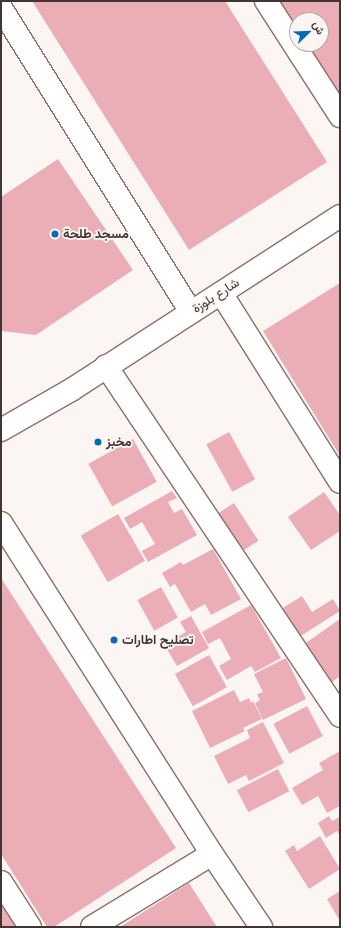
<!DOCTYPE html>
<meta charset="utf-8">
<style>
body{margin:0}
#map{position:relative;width:341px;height:928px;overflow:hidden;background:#fbf6f4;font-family:"Space Grotesk",Vazirmatn,sans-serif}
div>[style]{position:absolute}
.building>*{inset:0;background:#ebaeb7;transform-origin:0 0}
.roads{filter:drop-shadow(1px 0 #8a7169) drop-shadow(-1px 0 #8a7169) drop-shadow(0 1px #8a7169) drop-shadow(0 -1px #8a7169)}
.street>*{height:22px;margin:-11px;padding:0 11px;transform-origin:11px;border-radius:11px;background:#fff}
.secondary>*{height:22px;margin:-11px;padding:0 11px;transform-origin:11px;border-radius:11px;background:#fff}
.primary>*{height:22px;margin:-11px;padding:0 11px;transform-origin:11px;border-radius:11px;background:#fff}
.dots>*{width:11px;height:11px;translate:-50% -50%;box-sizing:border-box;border:2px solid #fbf6f4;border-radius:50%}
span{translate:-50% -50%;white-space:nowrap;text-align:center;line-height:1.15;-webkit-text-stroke:3.5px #fbf6f4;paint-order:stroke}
.poi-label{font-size:13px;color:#413633;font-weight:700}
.left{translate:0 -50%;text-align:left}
.street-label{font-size:13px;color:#413633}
.frame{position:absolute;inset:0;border:2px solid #413633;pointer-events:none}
.north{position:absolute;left:289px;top:12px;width:40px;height:40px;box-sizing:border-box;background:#fbf6f4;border:1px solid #b1a9a7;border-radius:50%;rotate:67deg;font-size:11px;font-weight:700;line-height:16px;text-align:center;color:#413633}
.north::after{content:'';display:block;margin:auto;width:14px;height:18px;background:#036cb7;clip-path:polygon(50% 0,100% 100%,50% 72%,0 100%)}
</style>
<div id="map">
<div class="building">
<div style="clip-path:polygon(32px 1px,225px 1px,327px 162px,189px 250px)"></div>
<div style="clip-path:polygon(evenodd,265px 1px,340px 1px,340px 120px,265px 1px,297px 20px,321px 20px,321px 44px,297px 44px,297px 20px)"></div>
<div style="clip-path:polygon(58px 159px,133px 270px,36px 335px,1px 331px,1px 197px)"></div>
<div style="clip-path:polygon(340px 283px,340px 456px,263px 331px)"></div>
<div style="left:229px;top:432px;width:54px;height:26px;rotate:61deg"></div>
<div style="left:133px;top:439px;width:49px;height:51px;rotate:61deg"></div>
<div style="clip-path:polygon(172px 491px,177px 498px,168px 502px,174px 513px,182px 509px,197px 535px,148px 562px,142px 551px,155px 544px,142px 522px,130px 529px,124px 518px)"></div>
<div style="clip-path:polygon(324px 492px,340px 515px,340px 531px,311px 550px,288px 517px)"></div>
<div style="left:234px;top:503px;width:45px;height:23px;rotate:57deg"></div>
<div style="left:118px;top:514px;width:54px;height:43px;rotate:60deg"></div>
<div style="clip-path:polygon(213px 549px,241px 599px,211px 615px,205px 604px,191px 612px,175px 584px,170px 587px,162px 573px,181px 562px,183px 565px)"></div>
<div style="clip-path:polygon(1px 578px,176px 848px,54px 927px,47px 927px,1px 854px)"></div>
<div style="left:161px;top:587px;width:35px;height:27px;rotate:61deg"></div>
<div style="clip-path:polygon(302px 596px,312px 612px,333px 599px,340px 611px,296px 639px,278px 611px)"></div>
<div style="clip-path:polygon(251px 605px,281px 658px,255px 672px,251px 666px,227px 680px,219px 666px,231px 659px,220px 638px,208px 644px,202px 632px)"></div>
<div style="clip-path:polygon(191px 616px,209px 648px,177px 666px,164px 644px,186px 632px,180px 622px)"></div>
<div style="clip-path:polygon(340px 619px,340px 676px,327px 686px,300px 647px)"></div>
<div style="left:209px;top:655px;width:37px;height:39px;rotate:61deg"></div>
<div style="clip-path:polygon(286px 658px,306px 699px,263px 720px,255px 703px,260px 700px,257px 694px,263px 692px,254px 674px)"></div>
<div style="clip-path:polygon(234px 690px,240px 702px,249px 698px,251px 703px,253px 701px,262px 719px,243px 728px,245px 731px,210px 748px,192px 711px)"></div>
<div style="left:307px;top:706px;width:34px;height:38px;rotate:62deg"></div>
<div style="clip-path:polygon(263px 722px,284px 763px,249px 781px,246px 775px,228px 784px,214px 756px,250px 738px,247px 730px)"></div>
<div style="clip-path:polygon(340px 751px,340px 806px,327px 813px,318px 796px,302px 805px,292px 788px,323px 770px,319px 763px)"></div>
<div style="left:278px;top:769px;width:25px;height:46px;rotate:63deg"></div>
<div style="clip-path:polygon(329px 816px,332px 821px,340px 817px,340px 836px,337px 831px,326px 838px,318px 823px)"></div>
<div style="clip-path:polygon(320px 836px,340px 869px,309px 889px,285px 851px,294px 845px,297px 851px)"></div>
<div style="clip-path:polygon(189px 883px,217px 927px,120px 927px)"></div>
<div style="clip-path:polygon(340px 891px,340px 921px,327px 899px)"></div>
<div style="clip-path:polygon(1px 899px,19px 927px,1px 927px)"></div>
</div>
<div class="roads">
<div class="street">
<div style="left:266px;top:1px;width:137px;rotate:57.2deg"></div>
<div style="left:1px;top:8px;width:358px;rotate:58deg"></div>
<div style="left:221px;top:293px;width:223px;rotate:57.8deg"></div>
<div style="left:106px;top:366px;width:421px;rotate:56.2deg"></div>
<div style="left:1px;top:882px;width:54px;rotate:57.2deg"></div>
<div style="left:92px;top:927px;width:140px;rotate:-31.3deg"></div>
</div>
<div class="secondary">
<div style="left:1px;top:430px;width:81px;rotate:-29.7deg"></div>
<div style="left:71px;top:390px;width:320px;rotate:-32.9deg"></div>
</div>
<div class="primary">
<div style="left:1px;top:523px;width:393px;rotate:57.5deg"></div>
<div style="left:212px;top:854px;width:88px;rotate:56.1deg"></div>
</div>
</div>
<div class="dots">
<div style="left:55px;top:234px;background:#036cb7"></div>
<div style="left:98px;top:442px;background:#036cb7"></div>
<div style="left:114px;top:640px;background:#036cb7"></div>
</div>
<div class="poi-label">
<span class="left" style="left:63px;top:234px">مسجد طلحة</span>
<span class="left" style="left:106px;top:442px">مخبز</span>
<span class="left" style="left:122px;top:640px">تصليح اطارات</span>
</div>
<div class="street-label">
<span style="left:216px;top:296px;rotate:-33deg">شارع بلوزة</span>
</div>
<div class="frame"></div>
<div class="north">ش</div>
</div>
